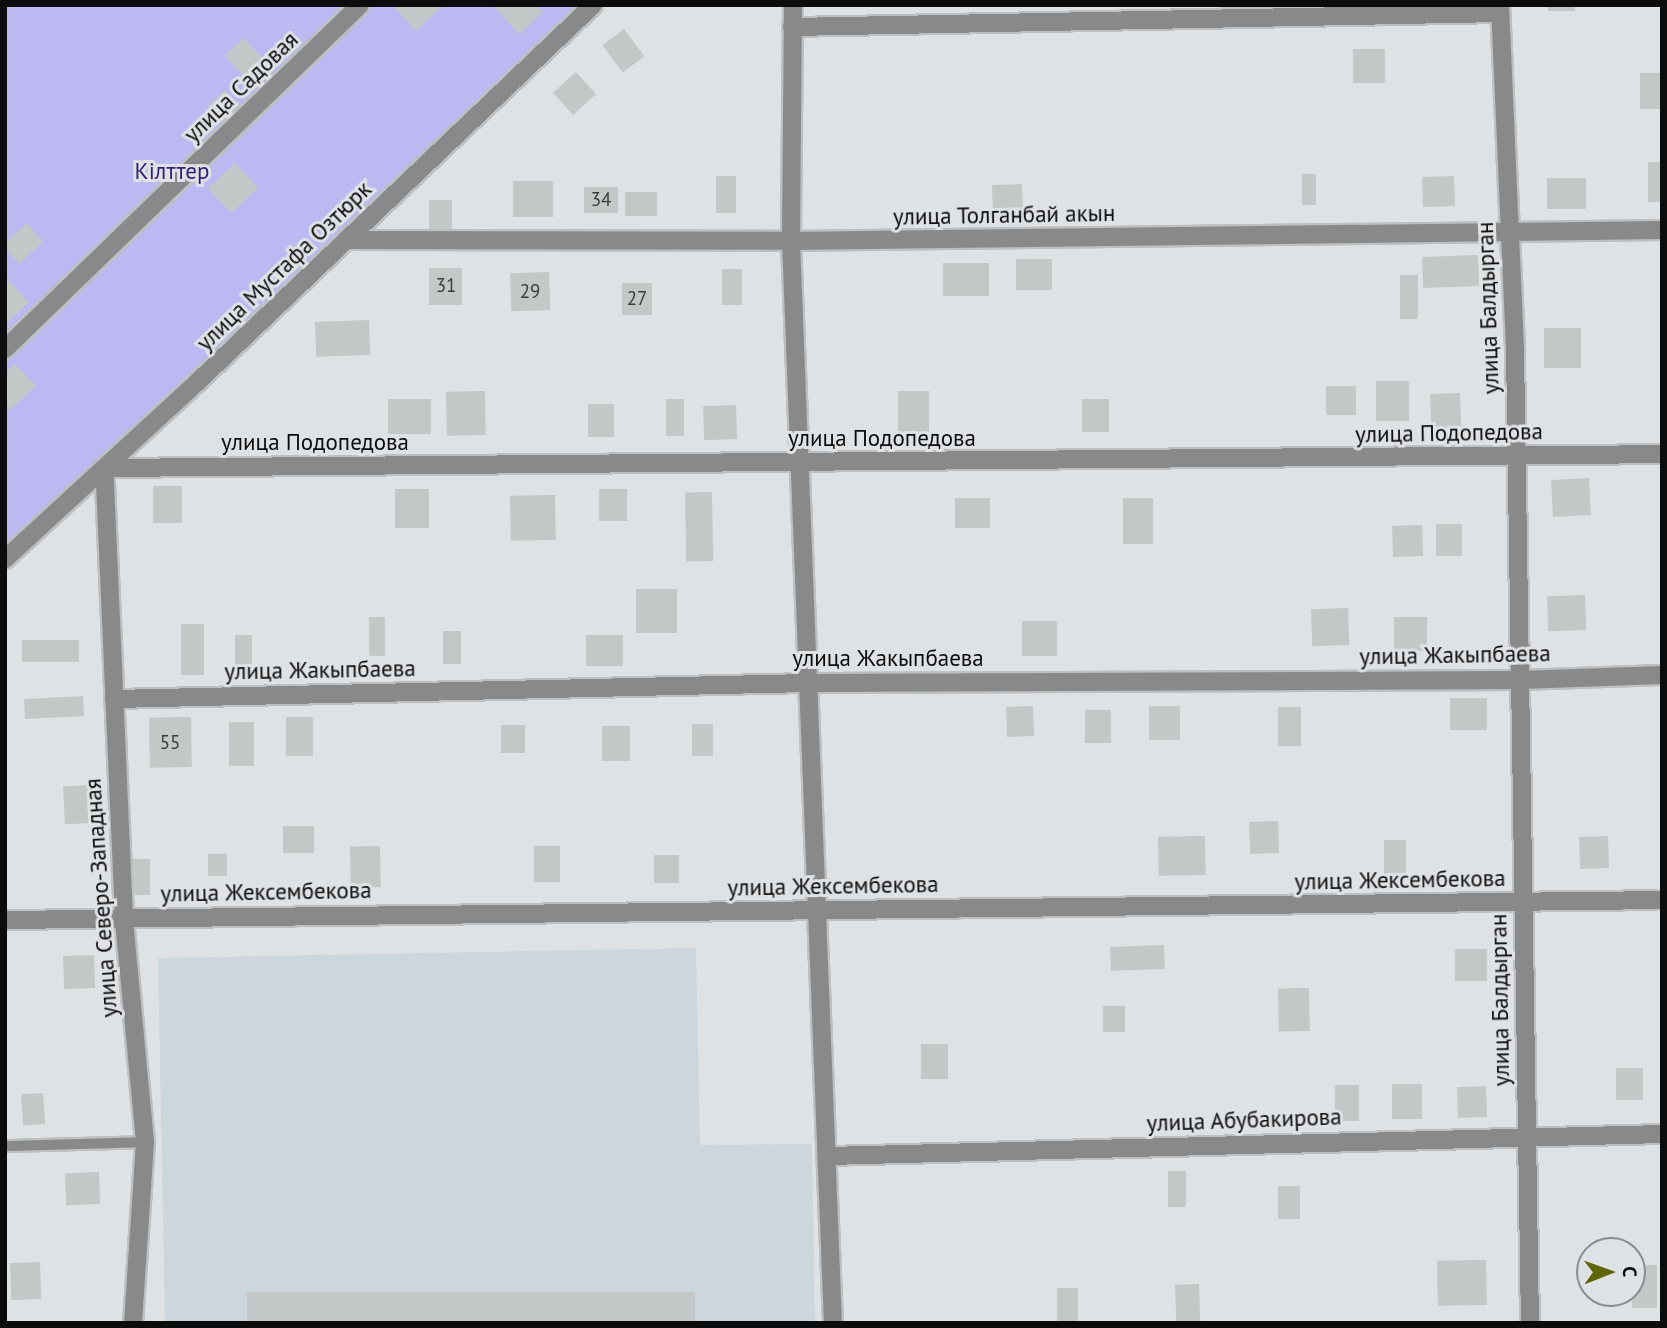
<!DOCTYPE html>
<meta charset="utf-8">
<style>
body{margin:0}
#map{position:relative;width:1667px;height:1328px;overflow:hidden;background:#dfe2e5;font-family:"PT Sans",sans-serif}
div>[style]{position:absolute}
.built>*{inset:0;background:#ccd6dd}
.green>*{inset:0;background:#bbb8f2}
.building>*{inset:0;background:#c3c7c8;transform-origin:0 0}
.roads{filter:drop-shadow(2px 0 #bdc0c2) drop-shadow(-2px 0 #bdc0c2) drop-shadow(0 2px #bdc0c2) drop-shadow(0 -2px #bdc0c2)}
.service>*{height:10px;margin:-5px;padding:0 5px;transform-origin:5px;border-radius:5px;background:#88898a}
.minor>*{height:18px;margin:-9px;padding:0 9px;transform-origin:9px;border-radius:9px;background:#88898a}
span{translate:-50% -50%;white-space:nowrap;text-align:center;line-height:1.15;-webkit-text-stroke:6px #dfe2e5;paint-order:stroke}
.number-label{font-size:19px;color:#393b3c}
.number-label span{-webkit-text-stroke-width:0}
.street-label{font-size:23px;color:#0b0c0d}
.park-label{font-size:23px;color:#331e74}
.frame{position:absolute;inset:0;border:7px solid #0b0c0d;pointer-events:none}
.north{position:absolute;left:1576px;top:1237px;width:70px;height:70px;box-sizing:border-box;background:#dfe2e5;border:2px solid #8a8c8f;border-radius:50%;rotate:89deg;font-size:19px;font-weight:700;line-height:28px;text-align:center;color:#0b0c0d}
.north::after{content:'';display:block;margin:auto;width:24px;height:32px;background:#5e6607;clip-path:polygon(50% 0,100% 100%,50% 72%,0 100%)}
</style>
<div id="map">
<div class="built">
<div style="clip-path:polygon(696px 948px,700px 1145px,812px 1144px,815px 1323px,165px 1323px,158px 958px)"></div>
</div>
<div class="green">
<div style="clip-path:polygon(5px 5px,603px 5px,5px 549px)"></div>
</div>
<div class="building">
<div style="clip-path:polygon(392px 5px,443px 5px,416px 31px)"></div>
<div style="clip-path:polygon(497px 5px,536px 5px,543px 12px,519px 34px,495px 7px)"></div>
<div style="left:1548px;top:5px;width:27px;height:6px"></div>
<div style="left:624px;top:29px;width:34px;height:27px;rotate:53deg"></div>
<div style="left:244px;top:38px;width:40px;height:26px;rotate:48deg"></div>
<div style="left:1353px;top:49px;width:32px;height:34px"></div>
<div style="left:576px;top:72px;width:30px;height:31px;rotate:48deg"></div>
<div style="left:1640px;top:73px;width:22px;height:36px"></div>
<div style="left:225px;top:90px;width:21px;height:25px;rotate:47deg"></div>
<div style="left:1648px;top:162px;width:14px;height:40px"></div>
<div style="left:235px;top:163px;width:34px;height:37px;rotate:47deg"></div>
<div style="left:1302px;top:174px;width:14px;height:31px"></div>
<div style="left:716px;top:176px;width:20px;height:37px"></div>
<div style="left:1454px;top:176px;width:30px;height:32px;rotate:88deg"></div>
<div style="left:1547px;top:178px;width:39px;height:31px"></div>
<div style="left:553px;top:181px;width:36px;height:40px;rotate:90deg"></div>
<div style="left:1022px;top:184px;width:31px;height:30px;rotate:88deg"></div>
<div style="left:584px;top:187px;width:34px;height:26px"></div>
<div style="left:625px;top:192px;width:32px;height:24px"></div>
<div style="left:429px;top:200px;width:23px;height:30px"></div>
<div style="clip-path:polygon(27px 223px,43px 242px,19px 264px,5px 248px,5px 243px)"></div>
<div style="left:1478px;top:255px;width:31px;height:56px;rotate:88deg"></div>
<div style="left:1052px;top:259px;width:31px;height:36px;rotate:90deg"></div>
<div style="left:989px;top:263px;width:33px;height:46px;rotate:90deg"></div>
<div style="left:429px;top:268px;width:33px;height:37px"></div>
<div style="left:742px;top:269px;width:36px;height:20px;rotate:90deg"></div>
<div style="left:549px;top:272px;width:38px;height:39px;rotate:88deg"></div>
<div style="left:1400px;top:275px;width:18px;height:44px"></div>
<div style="clip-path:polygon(7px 279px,29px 302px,5px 325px,5px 280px)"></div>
<div style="left:622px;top:283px;width:30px;height:32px"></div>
<div style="left:369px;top:320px;width:35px;height:54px;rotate:88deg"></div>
<div style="left:1544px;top:328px;width:37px;height:40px"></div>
<div style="clip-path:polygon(15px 364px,36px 386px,10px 410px,5px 405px,5px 373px)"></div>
<div style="left:1409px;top:381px;width:40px;height:33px;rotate:90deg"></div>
<div style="left:1326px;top:386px;width:30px;height:29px"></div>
<div style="left:485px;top:391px;width:44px;height:39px;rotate:89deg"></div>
<div style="left:898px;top:391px;width:31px;height:46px"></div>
<div style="left:1460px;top:393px;width:34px;height:30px;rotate:88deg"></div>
<div style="left:388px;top:399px;width:43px;height:35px"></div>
<div style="left:666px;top:399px;width:18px;height:37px"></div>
<div style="left:1109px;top:399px;width:33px;height:27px;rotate:90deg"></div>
<div style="left:588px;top:404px;width:26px;height:33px"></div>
<div style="left:736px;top:405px;width:34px;height:33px;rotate:88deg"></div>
<div style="left:1589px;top:478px;width:37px;height:38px;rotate:87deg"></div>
<div style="left:153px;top:486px;width:29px;height:37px"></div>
<div style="left:429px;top:489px;width:39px;height:34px;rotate:90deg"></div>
<div style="left:627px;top:489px;width:32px;height:28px;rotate:90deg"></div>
<div style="left:712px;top:492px;width:69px;height:27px;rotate:89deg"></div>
<div style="left:555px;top:495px;width:45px;height:45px;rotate:89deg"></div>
<div style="left:955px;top:498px;width:35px;height:30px"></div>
<div style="left:1123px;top:498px;width:30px;height:46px"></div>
<div style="left:1462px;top:524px;width:32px;height:26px;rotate:90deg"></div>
<div style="left:1422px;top:525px;width:31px;height:30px;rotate:88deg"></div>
<div style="left:636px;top:589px;width:41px;height:44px"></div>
<div style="left:1585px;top:595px;width:35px;height:38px;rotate:88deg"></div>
<div style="left:1348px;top:608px;width:37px;height:37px;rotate:88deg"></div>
<div style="left:369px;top:617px;width:16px;height:39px"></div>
<div style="left:1394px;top:617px;width:33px;height:34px"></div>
<div style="left:1022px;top:621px;width:35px;height:35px"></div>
<div style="left:181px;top:624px;width:23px;height:51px"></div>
<div style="left:443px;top:631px;width:18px;height:33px"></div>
<div style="left:235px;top:635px;width:17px;height:40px"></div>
<div style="left:586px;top:635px;width:37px;height:31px"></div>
<div style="left:79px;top:640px;width:22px;height:57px;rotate:90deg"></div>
<div style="left:83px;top:696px;width:20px;height:59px;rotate:87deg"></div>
<div style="left:1487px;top:698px;width:32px;height:37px;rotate:90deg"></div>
<div style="left:1033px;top:706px;width:30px;height:27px;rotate:88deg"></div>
<div style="left:1149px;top:706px;width:31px;height:34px"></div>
<div style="left:1278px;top:707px;width:23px;height:39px"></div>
<div style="left:1111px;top:710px;width:33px;height:26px;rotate:90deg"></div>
<div style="left:191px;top:717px;width:50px;height:42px;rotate:89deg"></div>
<div style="left:286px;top:717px;width:27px;height:39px"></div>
<div style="left:229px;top:722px;width:25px;height:44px"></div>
<div style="left:692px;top:724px;width:21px;height:32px"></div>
<div style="left:501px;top:725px;width:24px;height:28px"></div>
<div style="left:602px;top:726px;width:28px;height:35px"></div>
<div style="left:90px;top:785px;width:38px;height:27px;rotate:87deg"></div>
<div style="left:1278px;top:821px;width:32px;height:29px;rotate:88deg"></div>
<div style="left:283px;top:826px;width:31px;height:27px"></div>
<div style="left:1205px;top:836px;width:39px;height:47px;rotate:89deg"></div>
<div style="left:1608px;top:836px;width:32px;height:29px;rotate:88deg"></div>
<div style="left:1384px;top:840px;width:22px;height:36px"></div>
<div style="left:380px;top:846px;width:41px;height:30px;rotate:89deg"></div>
<div style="left:560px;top:846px;width:36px;height:26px;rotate:90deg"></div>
<div style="left:208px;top:854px;width:19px;height:22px"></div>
<div style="left:654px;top:855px;width:25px;height:28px"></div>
<div style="left:131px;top:859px;width:19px;height:36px"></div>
<div style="left:1164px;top:945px;width:24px;height:54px;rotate:88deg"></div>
<div style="left:1487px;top:949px;width:32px;height:32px;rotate:90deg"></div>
<div style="left:94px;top:955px;width:33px;height:31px;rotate:88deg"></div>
<div style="left:1309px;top:988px;width:43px;height:31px;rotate:89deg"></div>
<div style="left:1103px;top:1006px;width:22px;height:26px"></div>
<div style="left:921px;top:1044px;width:27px;height:35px"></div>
<div style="left:1616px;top:1068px;width:27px;height:32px"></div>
<div style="left:1392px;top:1084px;width:30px;height:35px"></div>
<div style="left:1335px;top:1085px;width:24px;height:36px"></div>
<div style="left:1486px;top:1086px;width:31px;height:29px;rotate:88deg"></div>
<div style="left:43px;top:1093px;width:31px;height:22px;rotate:86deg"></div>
<div style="left:1168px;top:1171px;width:18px;height:36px"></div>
<div style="left:99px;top:1172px;width:32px;height:34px;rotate:88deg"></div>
<div style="left:1278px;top:1186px;width:22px;height:33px"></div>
<div style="left:1486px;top:1260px;width:45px;height:49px;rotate:89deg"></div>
<div style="left:40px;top:1262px;width:37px;height:30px;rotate:88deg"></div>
<div style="left:1632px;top:1265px;width:25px;height:43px"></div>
<div style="left:1199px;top:1284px;width:37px;height:24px;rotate:88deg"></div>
<div style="left:1057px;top:1288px;width:21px;height:35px"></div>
<div style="left:695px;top:1292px;width:31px;height:448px;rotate:90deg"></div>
</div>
<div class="roads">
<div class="service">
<div style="left:5px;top:1146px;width:140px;rotate:-1.6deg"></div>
</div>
<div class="minor">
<div style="left:793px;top:5px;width:236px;rotate:90.5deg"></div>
<div style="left:791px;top:241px;width:1083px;rotate:87.78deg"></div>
<div style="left:1500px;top:5px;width:345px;rotate:87.5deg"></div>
<div style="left:1515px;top:350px;width:973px;rotate:89.12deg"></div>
<div style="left:792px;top:27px;width:708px;rotate:-1.13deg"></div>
<div style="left:346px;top:240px;width:445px;rotate:0.1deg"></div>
<div style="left:791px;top:241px;width:871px;rotate:-0.72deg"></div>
<div style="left:5px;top:349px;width:494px;rotate:-44.1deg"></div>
<div style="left:5px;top:559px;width:250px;rotate:-42.6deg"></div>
<div style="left:189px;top:390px;width:558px;rotate:-43.62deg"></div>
<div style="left:114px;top:699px;width:695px;rotate:-1.32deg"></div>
<div style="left:809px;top:683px;width:711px;rotate:-0.24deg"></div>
<div style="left:1520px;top:680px;width:142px;rotate:-2deg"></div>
<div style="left:5px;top:920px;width:1657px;rotate:-0.69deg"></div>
<div style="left:828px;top:1156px;width:834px;rotate:-1.51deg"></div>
<div style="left:133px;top:1323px;width:181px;rotate:-86.2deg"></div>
<div style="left:145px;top:1142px;width:225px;rotate:-95.4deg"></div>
<div style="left:124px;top:918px;width:450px;rotate:-92.5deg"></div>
<div style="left:104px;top:468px;width:1558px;rotate:-0.51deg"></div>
</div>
</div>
<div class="number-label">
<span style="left:601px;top:200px">34</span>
<span style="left:446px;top:286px">31</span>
<span style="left:530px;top:292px">29</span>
<span style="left:637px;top:299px">27</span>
<span style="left:170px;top:743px">55</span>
</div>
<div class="street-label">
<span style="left:241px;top:87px;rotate:-44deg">улица Садовая</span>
<span style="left:1004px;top:215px;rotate:-1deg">улица Толганбай акын</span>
<span style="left:284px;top:266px;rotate:-44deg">улица Мустафа Озтюрк</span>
<span style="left:1488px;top:308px;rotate:-92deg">улица Балдырган</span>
<span style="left:1449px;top:433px;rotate:-1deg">улица Подопедова</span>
<span style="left:882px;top:438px">улица Подопедова</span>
<span style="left:315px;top:442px">улица Подопедова</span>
<span style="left:1455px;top:655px;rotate:-1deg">улица Жакыпбаева</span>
<span style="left:888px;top:658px">улица Жакыпбаева</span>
<span style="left:320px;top:670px;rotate:-1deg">улица Жакыпбаева</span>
<span style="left:1400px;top:880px;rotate:-1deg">улица Жексембекова</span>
<span style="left:833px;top:886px;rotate:-1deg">улица Жексембекова</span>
<span style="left:266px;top:892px;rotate:-1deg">улица Жексембекова</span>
<span style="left:101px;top:898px;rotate:-94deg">улица Северо-Западная</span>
<span style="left:1500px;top:1000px;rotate:-91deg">улица Балдырган</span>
<span style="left:1244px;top:1120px;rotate:-2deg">улица Абубакирова</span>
</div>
<div class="park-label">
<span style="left:172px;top:171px">Кілттер</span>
</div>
<div class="frame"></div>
<div class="north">С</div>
</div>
